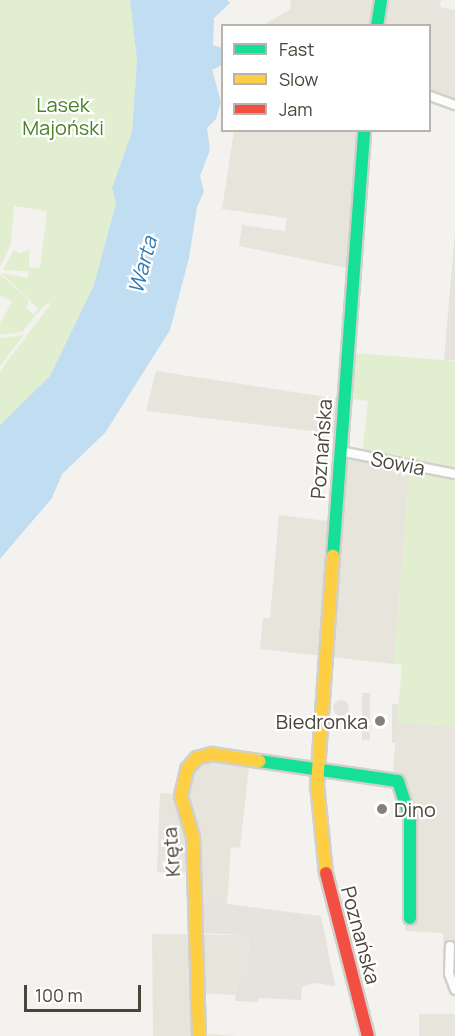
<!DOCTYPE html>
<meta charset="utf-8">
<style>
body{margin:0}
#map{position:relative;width:455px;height:1036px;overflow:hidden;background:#f4f2ee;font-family:Manrope,sans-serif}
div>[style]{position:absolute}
.residential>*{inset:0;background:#e7e4dc;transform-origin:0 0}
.industrial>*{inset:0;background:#e6e2de}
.green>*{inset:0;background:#e1eecf}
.parking>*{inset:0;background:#e6e3df;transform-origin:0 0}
.round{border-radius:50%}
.water>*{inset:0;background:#c0ddf1}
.roads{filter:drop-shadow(2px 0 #d2d0cb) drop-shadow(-2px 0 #d2d0cb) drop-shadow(0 2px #d2d0cb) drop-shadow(0 -2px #d2d0cb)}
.street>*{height:8px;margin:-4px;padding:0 4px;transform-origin:4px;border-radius:4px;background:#fdfdfc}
.fast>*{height:12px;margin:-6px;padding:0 6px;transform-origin:6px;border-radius:6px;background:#16e098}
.slow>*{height:12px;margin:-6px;padding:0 6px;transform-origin:6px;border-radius:6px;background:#ffcf43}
.jam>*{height:12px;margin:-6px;padding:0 6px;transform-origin:6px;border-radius:6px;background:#f24e42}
.dots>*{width:16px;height:16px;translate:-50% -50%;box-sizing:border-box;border:3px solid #fff;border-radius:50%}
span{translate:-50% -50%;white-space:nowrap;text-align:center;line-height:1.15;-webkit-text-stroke:4.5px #fff;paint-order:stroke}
.park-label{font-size:20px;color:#4a7f2a}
.street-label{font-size:20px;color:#4b4439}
.poi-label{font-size:20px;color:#4b4439}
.right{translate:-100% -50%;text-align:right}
.left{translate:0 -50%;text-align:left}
.water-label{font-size:21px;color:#2e7ab2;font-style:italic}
.legend{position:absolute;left:221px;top:24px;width:210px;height:108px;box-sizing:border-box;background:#fff;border:2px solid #b7b4b0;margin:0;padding:8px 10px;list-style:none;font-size:18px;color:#4b4439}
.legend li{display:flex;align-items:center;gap:12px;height:30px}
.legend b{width:30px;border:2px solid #b7b4b0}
.scale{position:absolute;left:24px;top:985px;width:117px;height:27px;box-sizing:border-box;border:3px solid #4b4439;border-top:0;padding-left:8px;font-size:18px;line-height:21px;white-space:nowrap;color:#4b4439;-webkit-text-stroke:4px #fff;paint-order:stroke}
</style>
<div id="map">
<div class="residential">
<div style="clip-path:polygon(291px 0,441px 0,440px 7px,455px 10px,455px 104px,430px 96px,430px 26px,262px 26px,290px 9px)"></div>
<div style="clip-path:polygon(234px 131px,370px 131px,357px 270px,239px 246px,242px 225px,285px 231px,287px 218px,222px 209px)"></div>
<div style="clip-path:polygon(156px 371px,347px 400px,345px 435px,146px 411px)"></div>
<div style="clip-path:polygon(342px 453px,410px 466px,394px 664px,260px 649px,263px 618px,270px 618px,279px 515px,336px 522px)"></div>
<div style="clip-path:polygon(397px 722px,455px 727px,455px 999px,444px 977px,443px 933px,405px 931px,403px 819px,392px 784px)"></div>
<div style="clip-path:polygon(205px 749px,250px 757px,240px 848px,231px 847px,227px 905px,189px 899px,188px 873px,157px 872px,160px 793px,176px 794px,185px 763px,193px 753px)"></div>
<div style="clip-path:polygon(152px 934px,249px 935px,247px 976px,236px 982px,235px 995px,202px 993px,204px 1034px,236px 1036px,153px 1036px)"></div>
<div style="left:455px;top:1014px;width:22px;height:36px;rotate:90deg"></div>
</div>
<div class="industrial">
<div style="clip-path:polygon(455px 232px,455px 360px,444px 360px)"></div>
<div style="clip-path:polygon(196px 900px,321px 916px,335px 986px,314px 983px,302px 987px,301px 1000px,259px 998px,258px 1002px,235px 1001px,236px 982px,247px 976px,249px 935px,197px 933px)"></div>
</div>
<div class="green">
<div style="clip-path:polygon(0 0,130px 0,137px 60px,132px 132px,112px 188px,116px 203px,94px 285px,50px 376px,0 425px,0 371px,50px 305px,49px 302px,40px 310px,22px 332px,0 335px,0 323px,12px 302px,0 295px,0 274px,28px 299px,27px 309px,34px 314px,38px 309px,28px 298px,1px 273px,28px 278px,28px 271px,3px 270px,14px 250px,20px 254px,29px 249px,29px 267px,40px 268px,47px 211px,14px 206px,11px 244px,0 267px)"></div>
<div style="clip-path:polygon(24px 335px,0 366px,0 338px)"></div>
<div style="clip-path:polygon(355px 353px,455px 361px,455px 727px,397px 722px,402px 665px,394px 664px,410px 466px,362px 457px,368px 401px,352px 399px)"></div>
</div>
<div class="parking">
<div style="left:362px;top:693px;width:8px;height:47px"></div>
<div class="round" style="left:333px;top:700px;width:16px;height:16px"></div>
<div style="left:392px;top:704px;width:6px;height:39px"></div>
</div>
<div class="water">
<div style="clip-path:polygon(130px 0,227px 0,230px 3px,214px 18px,213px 45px,222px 48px,222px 65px,212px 70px,221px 102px,216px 119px,207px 128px,210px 150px,200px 176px,204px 192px,197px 207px,189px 258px,170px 330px,105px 433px,62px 474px,52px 498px,0 559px,0 425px,50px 376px,94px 285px,116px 203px,112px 188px,132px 132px,137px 60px)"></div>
</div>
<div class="roads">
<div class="street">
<div style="left:430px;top:96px;width:27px;rotate:20deg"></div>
<div style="left:340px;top:451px;width:117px;rotate:11.3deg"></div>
<div style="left:450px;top:946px;width:28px;rotate:92deg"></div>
<div style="left:449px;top:974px;width:17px;rotate:69deg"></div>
</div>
<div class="fast">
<div style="left:377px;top:26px;width:26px;rotate:-81deg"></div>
<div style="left:333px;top:556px;width:427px;rotate:-85.8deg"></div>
<div style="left:259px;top:761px;width:140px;rotate:8.2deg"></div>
<div style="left:398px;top:781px;width:40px;rotate:72deg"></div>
<div style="left:410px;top:819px;width:99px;rotate:90deg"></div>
</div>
<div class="slow">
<div style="left:326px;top:873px;width:88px;rotate:-95.8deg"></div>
<div style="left:317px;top:785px;width:230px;rotate:-86deg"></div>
<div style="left:199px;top:1036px;width:199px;rotate:-91.7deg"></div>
<div style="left:193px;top:837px;width:43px;rotate:-106.3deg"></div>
<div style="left:181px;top:796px;width:28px;rotate:-77deg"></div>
<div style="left:187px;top:769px;width:15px;rotate:-48deg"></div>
<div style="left:197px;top:758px;width:16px;rotate:-15deg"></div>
<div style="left:212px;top:754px;width:48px;rotate:8.5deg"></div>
</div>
<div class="jam">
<div style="left:326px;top:873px;width:168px;rotate:75.6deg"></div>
</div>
</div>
<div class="dots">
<div style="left:380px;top:721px;background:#868178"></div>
<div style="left:382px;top:809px;background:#868178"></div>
</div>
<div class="park-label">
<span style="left:63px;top:116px">Lasek<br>Majoński</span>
</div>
<div class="street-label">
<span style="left:321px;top:449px;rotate:-86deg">Poznańska</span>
<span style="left:398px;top:463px;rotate:11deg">Sowia</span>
<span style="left:171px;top:852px;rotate:-94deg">Kręta</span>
<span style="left:361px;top:935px;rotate:75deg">Poznańska</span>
</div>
<div class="poi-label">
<span class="right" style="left:368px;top:721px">Biedronka</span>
<span class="left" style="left:394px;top:809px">Dino</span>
</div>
<div class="water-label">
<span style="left:142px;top:265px;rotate:-75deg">Warta</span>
</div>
<ul class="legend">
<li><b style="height:8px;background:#16e098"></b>Fast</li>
<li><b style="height:8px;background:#ffcf43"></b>Slow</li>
<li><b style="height:8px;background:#f24e42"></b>Jam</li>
</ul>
<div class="scale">100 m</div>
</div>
